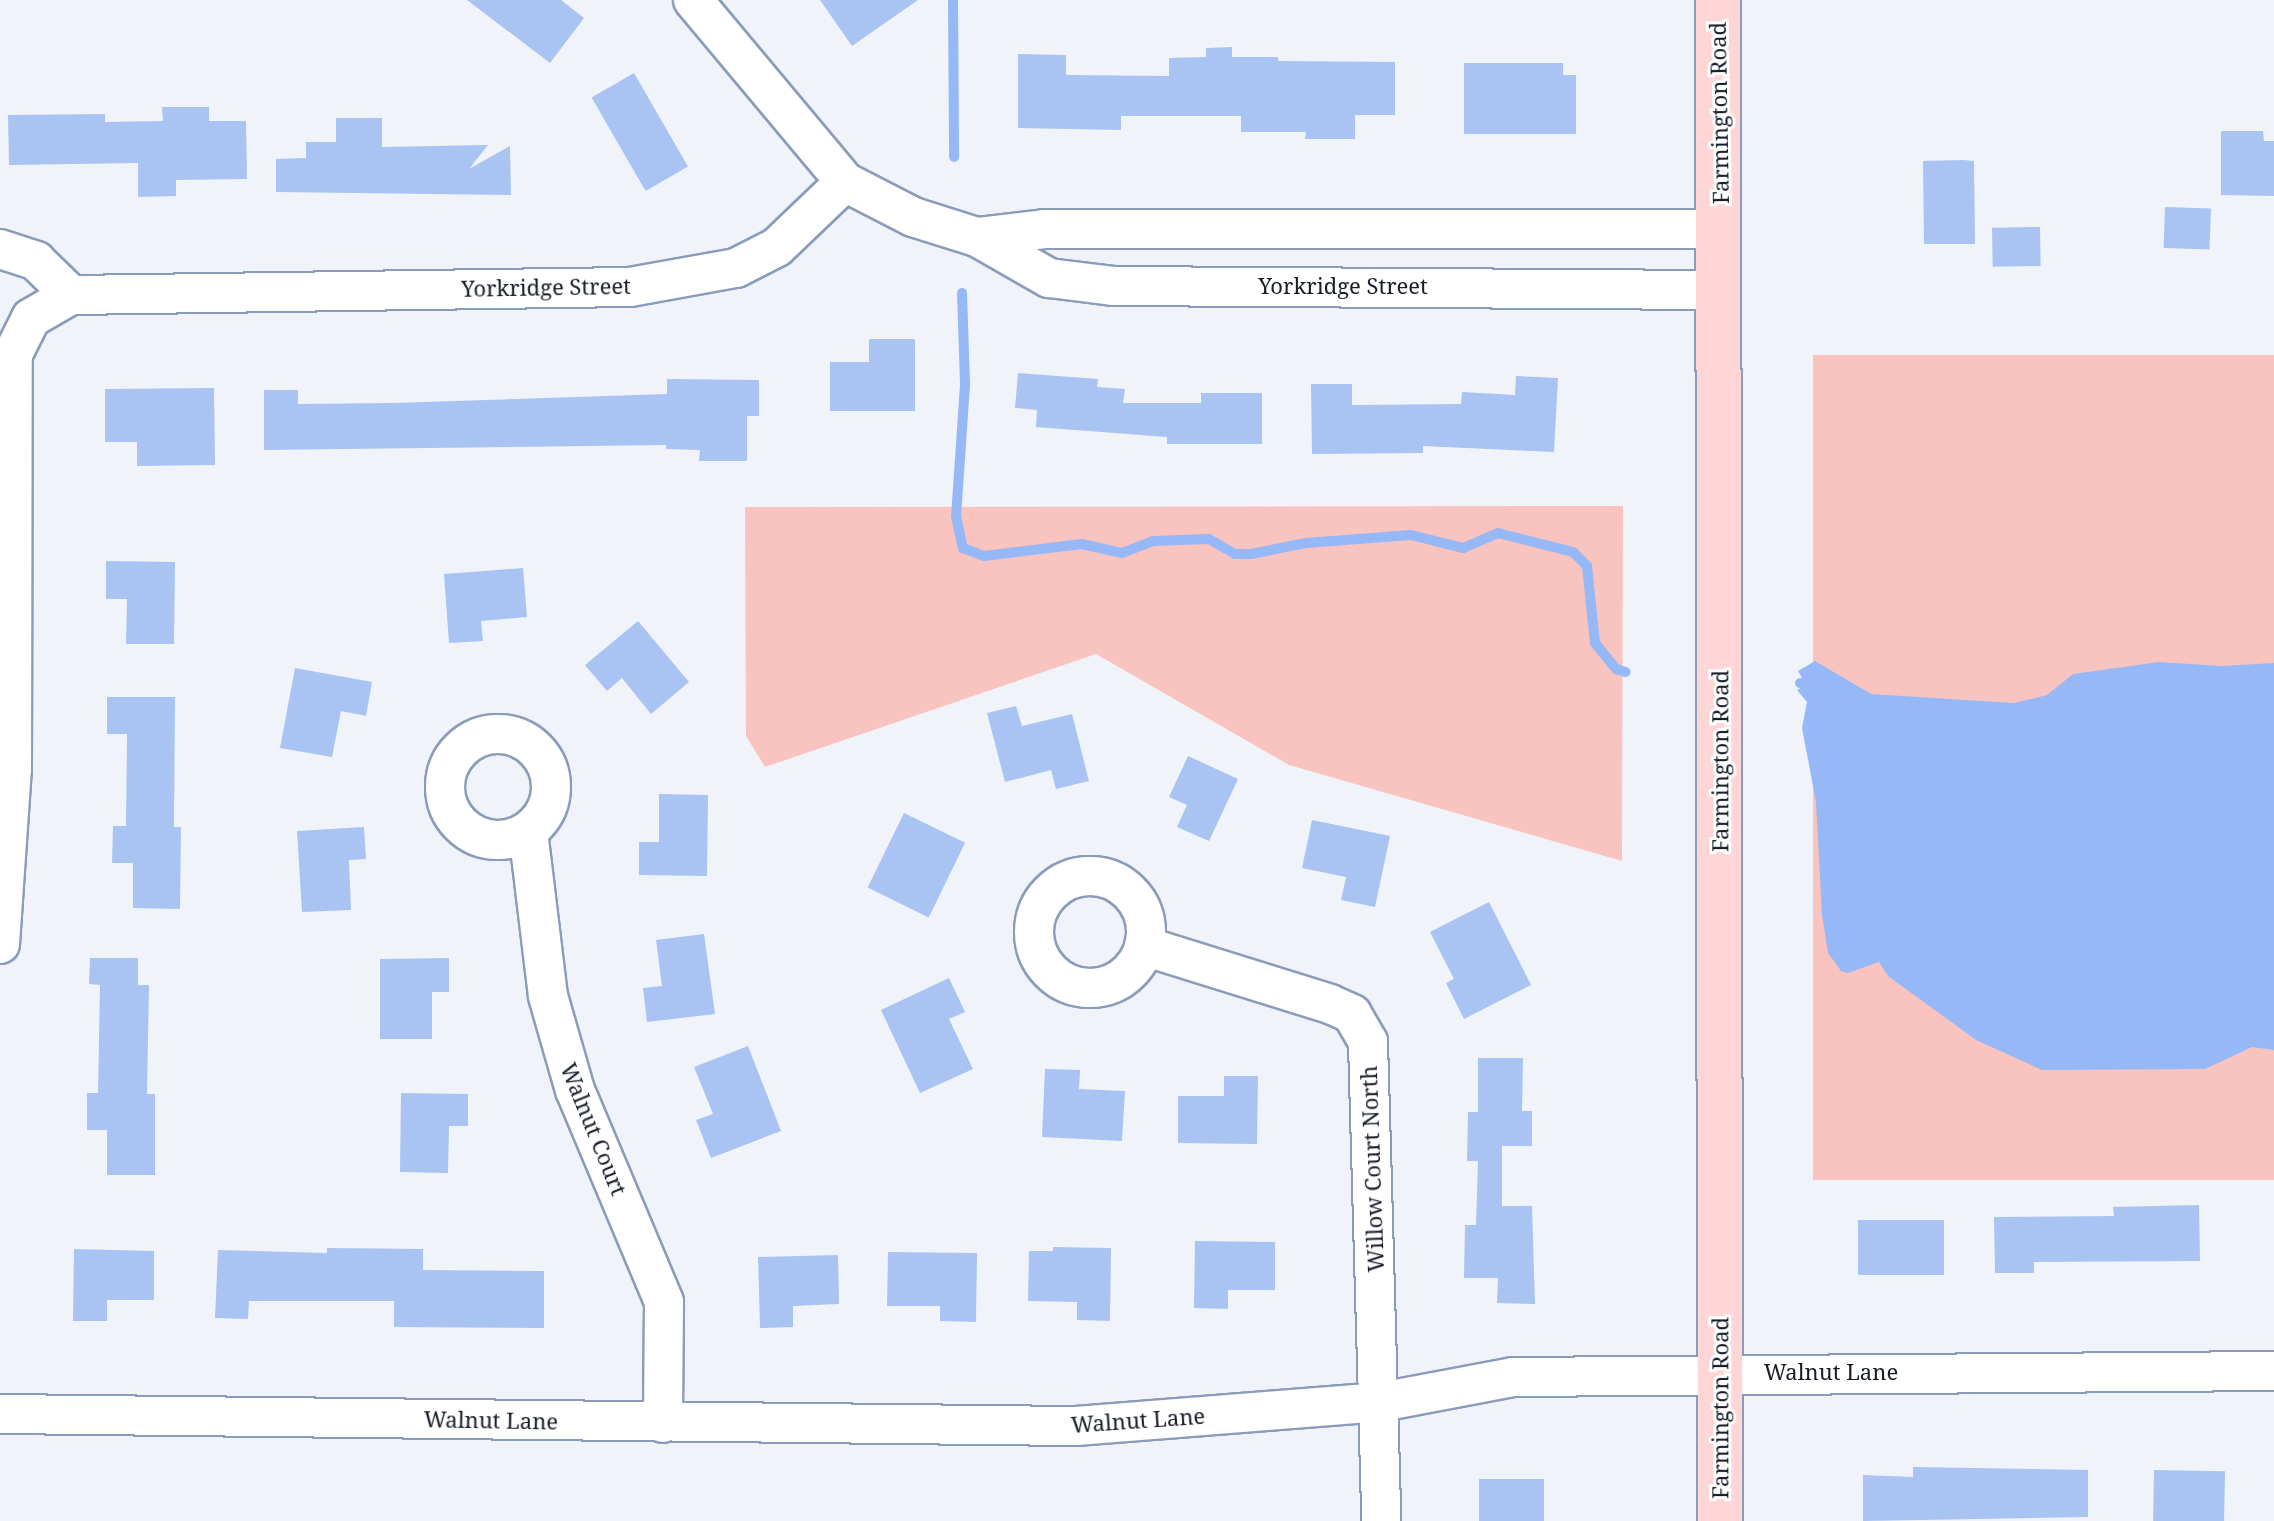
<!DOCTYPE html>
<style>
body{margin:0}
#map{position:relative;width:2274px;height:1521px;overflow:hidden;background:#f0f4fa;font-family:"Noto Serif",serif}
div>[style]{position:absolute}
.green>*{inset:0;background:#f9c4bf;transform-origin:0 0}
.water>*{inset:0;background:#96b8f6}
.stream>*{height:10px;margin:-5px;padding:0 5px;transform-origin:5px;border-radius:5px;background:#96b8f6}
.building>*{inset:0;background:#a9c3f2;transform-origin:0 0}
.roads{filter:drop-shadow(2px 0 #8b9cba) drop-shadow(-2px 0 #8b9cba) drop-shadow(0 2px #8b9cba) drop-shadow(0 -2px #8b9cba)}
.street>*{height:38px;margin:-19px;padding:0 19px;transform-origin:19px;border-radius:19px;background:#fff}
.street>.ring{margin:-19px;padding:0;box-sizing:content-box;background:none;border:38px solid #fff;border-radius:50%}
.secondary>*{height:44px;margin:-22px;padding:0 22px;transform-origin:22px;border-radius:22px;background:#fed6d5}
span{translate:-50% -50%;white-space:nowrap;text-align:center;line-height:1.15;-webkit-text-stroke:6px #fff;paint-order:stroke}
.street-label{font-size:22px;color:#171d29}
</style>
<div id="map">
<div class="green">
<div style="left:2274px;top:355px;width:825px;height:461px;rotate:90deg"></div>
<div style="clip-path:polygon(1623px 506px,1622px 861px,1289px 765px,1096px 654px,765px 767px,746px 736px,745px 507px)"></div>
</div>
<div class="water">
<div style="clip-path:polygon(1815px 661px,1871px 694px,2014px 703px,2047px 695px,2073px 674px,2159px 662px,2222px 666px,2274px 663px,2274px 1050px,2252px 1047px,2205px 1069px,2042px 1070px,1976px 1040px,1888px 976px,1879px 962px,1848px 973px,1841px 971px,1828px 953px,1822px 915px,1816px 802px,1802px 728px,1807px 702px,1797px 690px,1806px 685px,1798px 671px)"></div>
</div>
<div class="stream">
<div style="left:953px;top:0;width:157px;rotate:89.6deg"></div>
<div style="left:962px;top:293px;width:92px;rotate:88.1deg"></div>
<div style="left:965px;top:385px;width:131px;rotate:93.9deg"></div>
<div style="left:956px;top:516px;width:33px;rotate:78deg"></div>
<div style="left:963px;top:548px;width:22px;rotate:21deg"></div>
<div style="left:984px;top:556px;width:99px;rotate:-7deg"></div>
<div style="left:1082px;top:544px;width:41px;rotate:12.7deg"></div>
<div style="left:1122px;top:553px;width:33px;rotate:-21deg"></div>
<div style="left:1153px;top:541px;width:56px;rotate:-2deg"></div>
<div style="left:1209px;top:539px;width:30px;rotate:30deg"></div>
<div style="left:1235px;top:554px;width:16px"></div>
<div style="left:1251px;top:554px;width:56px;rotate:-11.3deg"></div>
<div style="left:1306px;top:543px;width:105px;rotate:-4.4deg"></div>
<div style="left:1411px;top:535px;width:54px;rotate:14deg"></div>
<div style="left:1463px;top:548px;width:38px;rotate:-23deg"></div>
<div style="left:1498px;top:533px;width:77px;rotate:14.2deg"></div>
<div style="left:1573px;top:552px;width:20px;rotate:45deg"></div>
<div style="left:1587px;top:566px;width:77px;rotate:84.1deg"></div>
<div style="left:1595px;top:643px;width:33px;rotate:51deg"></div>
<div style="left:1616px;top:669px;width:10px;rotate:17deg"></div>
<div style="left:1800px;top:683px;width:6px;rotate:9deg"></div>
</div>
<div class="building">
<div style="clip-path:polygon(467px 0,561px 0,584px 18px,550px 63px)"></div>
<div style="clip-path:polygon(820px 0,918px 0,852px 46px)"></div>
<div style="clip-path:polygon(1232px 47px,1232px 57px,1278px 57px,1278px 61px,1395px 62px,1395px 115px,1355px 115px,1355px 139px,1305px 139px,1306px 132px,1241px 132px,1241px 116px,1121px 116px,1121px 130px,1018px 128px,1018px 54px,1066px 55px,1066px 75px,1169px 76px,1169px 58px,1206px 57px,1206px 48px)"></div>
<div style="clip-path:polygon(1464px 63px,1563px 63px,1563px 75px,1576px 75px,1576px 134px,1464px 134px)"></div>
<div style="left:634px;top:73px;width:108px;height:49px;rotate:60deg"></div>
<div style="clip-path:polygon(162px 107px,209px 107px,209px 121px,246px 121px,247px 179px,176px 180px,176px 196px,138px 197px,138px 163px,9px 165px,8px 115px,105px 114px,105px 122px,163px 121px)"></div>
<div style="clip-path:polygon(336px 118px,382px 118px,382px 147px,488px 145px,469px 169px,510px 146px,511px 195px,276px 192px,276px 159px,306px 158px,306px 142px,336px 142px)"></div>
<div style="clip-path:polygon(2221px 131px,2263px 131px,2264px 141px,2274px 141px,2274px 196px,2221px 195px)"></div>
<div style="clip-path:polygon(1963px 160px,1974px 161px,1975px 244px,1924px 244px,1923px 161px)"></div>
<div style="left:2165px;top:207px;width:46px;height:41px;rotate:2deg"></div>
<div style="left:2040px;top:227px;width:39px;height:48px;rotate:89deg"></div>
<div style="clip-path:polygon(869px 339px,915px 339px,915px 411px,830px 411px,830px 362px,869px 362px)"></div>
<div style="clip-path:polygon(1018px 373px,1098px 379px,1097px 387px,1125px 389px,1123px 403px,1201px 403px,1201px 393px,1262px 393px,1262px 444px,1167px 444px,1167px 437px,1036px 427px,1037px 410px,1015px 408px)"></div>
<div style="clip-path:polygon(1516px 376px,1558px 378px,1554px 452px,1423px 446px,1423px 453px,1312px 454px,1311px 384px,1352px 384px,1352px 405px,1461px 404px,1462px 392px,1515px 395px)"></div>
<div style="clip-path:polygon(667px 379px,759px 380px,759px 416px,747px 416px,747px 461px,699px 461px,700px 450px,666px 449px,666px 445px,264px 450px,264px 390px,298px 390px,298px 404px,393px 403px,667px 394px)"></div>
<div style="clip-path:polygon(214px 388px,215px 465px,137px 466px,137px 442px,105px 442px,105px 389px)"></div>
<div style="clip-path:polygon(106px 561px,175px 562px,174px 644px,126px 644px,127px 599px,106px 599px)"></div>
<div style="clip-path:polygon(523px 568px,527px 617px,481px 621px,483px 641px,449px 643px,444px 574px)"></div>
<div style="clip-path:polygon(638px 621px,689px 682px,651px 714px,622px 678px,607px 691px,585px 665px)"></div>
<div style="clip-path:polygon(295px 668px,372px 682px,366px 716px,341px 711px,332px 757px,280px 748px)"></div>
<div style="clip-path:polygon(107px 697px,175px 697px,174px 827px,181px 827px,180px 909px,133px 908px,133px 863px,112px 863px,113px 826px,126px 826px,127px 734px,107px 734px)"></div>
<div style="clip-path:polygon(1016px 706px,1022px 726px,1072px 714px,1089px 781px,1056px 789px,1051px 770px,1005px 782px,987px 713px)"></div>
<div style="clip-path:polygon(1188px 756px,1238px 779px,1209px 841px,1177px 827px,1187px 805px,1169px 797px)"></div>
<div style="clip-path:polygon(659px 794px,708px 795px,707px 876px,639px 875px,639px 842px,659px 842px)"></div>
<div style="left:904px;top:813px;width:68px;height:83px;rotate:26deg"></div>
<div style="clip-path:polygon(1312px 820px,1390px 836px,1375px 907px,1341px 900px,1346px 877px,1302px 868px)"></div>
<div style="clip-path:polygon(364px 827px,366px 859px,349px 860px,351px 910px,302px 912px,297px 831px)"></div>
<div style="clip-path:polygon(1489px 902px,1531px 985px,1464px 1019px,1446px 983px,1454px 979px,1430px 932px)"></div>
<div style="clip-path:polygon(704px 934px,715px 1014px,647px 1022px,643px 988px,662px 986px,656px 940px)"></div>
<div style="clip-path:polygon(90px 958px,138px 958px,138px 985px,149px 985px,147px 1094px,155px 1094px,155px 1175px,107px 1175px,107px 1130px,87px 1130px,87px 1093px,98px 1093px,100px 985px,89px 984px)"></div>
<div style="clip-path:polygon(449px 958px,449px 992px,432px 992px,432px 1039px,380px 1039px,380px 959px)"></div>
<div style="clip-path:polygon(949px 978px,965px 1012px,949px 1019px,973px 1069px,920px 1093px,881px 1010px)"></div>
<div style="clip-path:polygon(748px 1046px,781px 1131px,711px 1158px,696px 1120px,713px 1114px,694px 1067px)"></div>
<div style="clip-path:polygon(1478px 1058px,1523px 1058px,1522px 1111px,1532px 1111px,1532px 1146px,1502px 1146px,1502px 1206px,1532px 1206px,1535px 1304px,1497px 1303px,1498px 1278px,1464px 1278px,1465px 1225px,1476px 1225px,1478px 1161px,1467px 1161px,1468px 1112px,1478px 1112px)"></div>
<div style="clip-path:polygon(1045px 1069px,1080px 1070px,1079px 1089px,1125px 1091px,1122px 1141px,1042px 1137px)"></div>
<div style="clip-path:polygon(1224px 1076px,1258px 1076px,1257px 1144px,1178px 1143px,1178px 1096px,1224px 1096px)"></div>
<div style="clip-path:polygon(401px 1093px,468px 1094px,468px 1126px,449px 1126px,448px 1173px,400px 1172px)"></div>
<div style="clip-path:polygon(2199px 1205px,2200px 1261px,2034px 1262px,2034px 1273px,1995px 1273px,1994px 1217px,2114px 1216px,2113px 1207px)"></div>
<div style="left:1944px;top:1220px;width:55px;height:86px;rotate:90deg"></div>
<div style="clip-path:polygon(1195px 1241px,1275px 1242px,1275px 1290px,1228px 1290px,1228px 1309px,1194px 1308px)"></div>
<div style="clip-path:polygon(1053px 1247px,1111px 1248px,1110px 1321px,1077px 1320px,1077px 1302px,1028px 1301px,1029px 1251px,1053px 1251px)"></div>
<div style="clip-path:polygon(327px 1248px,423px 1249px,423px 1270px,544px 1271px,544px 1328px,394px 1327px,394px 1301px,249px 1301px,248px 1319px,215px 1318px,218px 1250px,327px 1253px)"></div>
<div style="clip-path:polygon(74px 1249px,154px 1251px,154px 1300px,107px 1300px,107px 1321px,73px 1321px)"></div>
<div style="clip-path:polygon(888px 1252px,977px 1253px,976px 1322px,940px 1321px,940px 1306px,887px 1306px)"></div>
<div style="clip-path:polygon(838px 1255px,839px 1304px,793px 1306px,793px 1327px,760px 1328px,758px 1257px)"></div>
<div style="clip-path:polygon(1913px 1467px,2088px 1470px,2088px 1517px,1863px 1521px,1863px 1475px,1913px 1477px)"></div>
<div style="left:2154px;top:1470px;width:71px;height:51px;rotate:1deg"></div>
<div style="left:1479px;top:1479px;width:65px;height:42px"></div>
</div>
<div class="roads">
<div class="street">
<div style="left:693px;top:0;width:237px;rotate:50.1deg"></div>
<div style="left:977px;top:237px;width:68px;rotate:-6.7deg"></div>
<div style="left:1045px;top:229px;width:676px"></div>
<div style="left:0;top:249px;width:38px;rotate:18deg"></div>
<div style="left:36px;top:261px;width:49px;rotate:44.2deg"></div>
<div class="ring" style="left:445px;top:734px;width:68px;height:68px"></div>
<div style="left:528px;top:831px;width:166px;rotate:83.1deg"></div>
<div style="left:548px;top:996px;width:98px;rotate:74deg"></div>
<div style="left:575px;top:1090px;width:230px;rotate:67.2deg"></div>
<div style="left:664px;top:1302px;width:121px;rotate:90.5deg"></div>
<div class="ring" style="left:1034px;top:876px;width:74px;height:74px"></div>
<div style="left:0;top:944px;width:175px;rotate:-86.1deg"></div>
<div style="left:12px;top:769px;width:415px;rotate:-89.9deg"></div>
<div style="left:13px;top:354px;width:40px;rotate:-63.4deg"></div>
<div style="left:31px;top:318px;width:46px;rotate:-29.9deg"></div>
<div style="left:71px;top:295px;width:559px;rotate:-0.82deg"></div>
<div style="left:630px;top:287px;width:108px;rotate:-10.2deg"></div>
<div style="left:736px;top:268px;width:46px;rotate:-27.1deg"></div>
<div style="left:777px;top:247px;width:94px;rotate:-43.7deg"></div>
<div style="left:845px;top:182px;width:76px;rotate:27.2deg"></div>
<div style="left:913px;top:217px;width:67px;rotate:17.4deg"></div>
<div style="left:977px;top:237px;width:83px;rotate:29.7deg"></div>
<div style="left:1049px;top:278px;width:64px;rotate:7.1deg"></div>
<div style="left:1113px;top:286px;width:607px;rotate:0.38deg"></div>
<div style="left:1144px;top:946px;width:195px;rotate:17.3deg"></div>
<div style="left:1330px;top:1004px;width:24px;rotate:24deg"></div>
<div style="left:1352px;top:1014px;width:32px;rotate:60deg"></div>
<div style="left:1368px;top:1042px;width:479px;rotate:88.4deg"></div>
<div style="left:0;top:1414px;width:1076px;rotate:0.64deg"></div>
<div style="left:1076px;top:1426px;width:306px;rotate:-4.5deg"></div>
<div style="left:1381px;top:1402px;width:134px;rotate:-10.7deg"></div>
<div style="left:1513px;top:1377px;width:761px;rotate:-0.45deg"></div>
</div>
<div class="secondary">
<div style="left:1718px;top:0;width:1521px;rotate:89.92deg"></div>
</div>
</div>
<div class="street-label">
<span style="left:1719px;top:113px;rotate:-91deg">Farmington Road</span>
<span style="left:1343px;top:286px">Yorkridge Street</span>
<span style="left:546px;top:287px;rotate:-1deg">Yorkridge Street</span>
<span style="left:1720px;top:761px;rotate:-90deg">Farmington Road</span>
<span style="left:594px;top:1129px;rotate:68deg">Walnut Court</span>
<span style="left:1372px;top:1169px;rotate:-92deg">Willow Court North</span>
<span style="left:1831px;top:1372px">Walnut Lane</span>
<span style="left:1720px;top:1408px;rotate:-90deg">Farmington Road</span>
<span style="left:491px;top:1420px;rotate:1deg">Walnut Lane</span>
<span style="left:1138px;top:1420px;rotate:-4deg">Walnut Lane</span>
</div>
</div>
